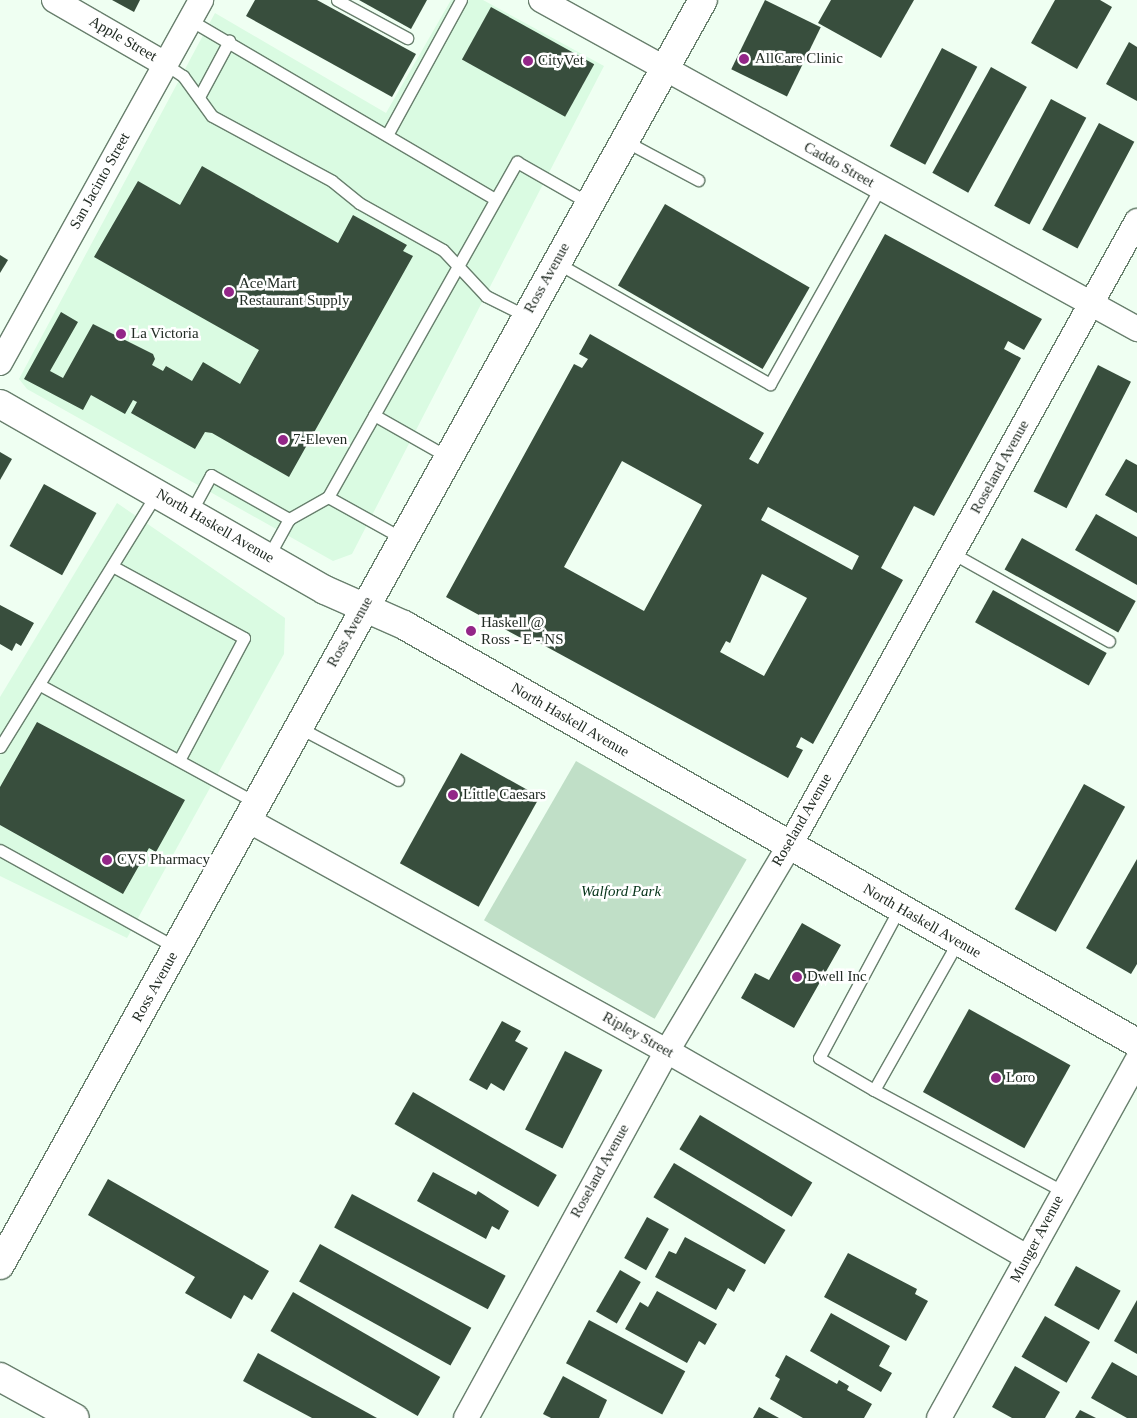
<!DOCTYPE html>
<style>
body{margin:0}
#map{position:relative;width:1137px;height:1418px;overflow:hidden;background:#effff2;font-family:Georgia,serif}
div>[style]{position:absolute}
.built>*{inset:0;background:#dafbe2}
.green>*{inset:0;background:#c0dfc7;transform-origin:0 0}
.building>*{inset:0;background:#384e3d;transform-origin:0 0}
.roads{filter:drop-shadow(1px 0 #687f6d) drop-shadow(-1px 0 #687f6d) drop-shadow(0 1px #687f6d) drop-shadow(0 -1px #687f6d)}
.lane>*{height:11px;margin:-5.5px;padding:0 5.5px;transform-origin:5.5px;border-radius:5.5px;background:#fff}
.street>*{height:24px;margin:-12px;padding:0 12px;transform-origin:12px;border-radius:12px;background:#fff}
.secondary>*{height:28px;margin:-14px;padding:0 14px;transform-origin:14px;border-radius:14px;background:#fff}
.dots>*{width:14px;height:14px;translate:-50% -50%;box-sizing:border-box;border:2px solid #fff;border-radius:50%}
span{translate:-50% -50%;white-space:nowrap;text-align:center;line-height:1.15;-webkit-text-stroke:5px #fff;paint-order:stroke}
.street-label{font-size:15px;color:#212b23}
.poi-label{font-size:15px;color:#212b23}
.left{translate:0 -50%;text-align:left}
.park-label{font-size:15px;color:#053318;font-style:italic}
</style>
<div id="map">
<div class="built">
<div style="clip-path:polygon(451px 0,483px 0,604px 66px,352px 554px,333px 561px,27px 389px,19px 379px,215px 13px,386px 113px)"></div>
<div style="clip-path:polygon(117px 503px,285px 618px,284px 654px,127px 938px,0 876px,0 697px)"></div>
</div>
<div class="green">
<div style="left:576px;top:761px;width:197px;height:184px;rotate:30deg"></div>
</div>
<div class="building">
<div style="clip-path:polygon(112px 0,140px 0,134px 12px)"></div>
<div style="clip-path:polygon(255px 0,317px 0,416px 54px,392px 97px,246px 16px)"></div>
<div style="clip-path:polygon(359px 0,427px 0,411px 29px)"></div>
<div style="left:765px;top:0;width:62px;height:77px;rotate:26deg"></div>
<div style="clip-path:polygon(831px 0,914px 0,881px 58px,818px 23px)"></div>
<div style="clip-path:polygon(1055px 0,1100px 0,1112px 7px,1077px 69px,1031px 43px)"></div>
<div style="left:491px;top:7px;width:118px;height:60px;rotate:29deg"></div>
<div style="clip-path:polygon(1129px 42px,1137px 47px,1137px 101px,1106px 84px)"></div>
<div style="left:942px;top:48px;width:40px;height:111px;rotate:28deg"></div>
<div style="left:991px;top:67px;width:41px;height:121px;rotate:29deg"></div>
<div style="left:1051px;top:99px;width:40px;height:121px;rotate:28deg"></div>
<div style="left:1099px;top:123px;width:40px;height:121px;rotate:28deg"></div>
<div style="clip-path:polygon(202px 166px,338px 243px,353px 215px,407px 245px,403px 251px,413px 256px,289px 477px,212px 433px,205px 432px,195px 449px,131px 413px,137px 402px,133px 400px,125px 414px,91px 395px,83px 410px,24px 379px,61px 312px,78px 322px,50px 371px,63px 378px,93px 324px,153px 354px,155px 359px,152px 365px,163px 371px,166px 366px,192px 381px,203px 362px,240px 384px,259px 350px,94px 257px,138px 181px,180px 205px)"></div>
<div style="left:665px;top:204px;width:167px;height:94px;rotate:30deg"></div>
<div style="clip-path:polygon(evenodd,885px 234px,1042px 319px,1024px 350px,1008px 341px,1004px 349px,1021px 358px,934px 516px,914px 506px,881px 568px,903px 580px,813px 744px,801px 737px,796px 747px,803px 750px,788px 778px,523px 634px,521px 638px,446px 597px,574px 364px,582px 368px,588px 359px,579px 354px,590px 334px,764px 433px,749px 459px,758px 464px,885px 234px,622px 461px,702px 505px,644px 611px,564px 567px,622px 461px,885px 234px,768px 507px,859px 556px,852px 570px,761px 520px,768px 507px,885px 234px,762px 574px,807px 598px,764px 676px,720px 652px,726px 641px,730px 643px,762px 574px)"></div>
<div style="clip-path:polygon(0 255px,8px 260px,0 273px)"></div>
<div style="left:1098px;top:365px;width:37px;height:142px;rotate:27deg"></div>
<div style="clip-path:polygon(0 452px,12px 459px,0 480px)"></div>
<div style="clip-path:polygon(1126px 459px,1137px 465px,1137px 513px,1105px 495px)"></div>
<div style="left:44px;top:484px;width:60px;height:71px;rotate:29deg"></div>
<div style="clip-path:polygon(1096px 514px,1137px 537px,1137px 585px,1075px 550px)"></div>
<div style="left:1022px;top:538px;width:130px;height:36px;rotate:29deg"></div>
<div style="left:993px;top:590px;width:130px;height:37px;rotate:29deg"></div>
<div style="clip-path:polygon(0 605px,34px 623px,21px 646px,16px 643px,12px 651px,0 644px)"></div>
<div style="clip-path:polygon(37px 722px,185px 800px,156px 852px,149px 848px,123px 894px,0 825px,0 787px)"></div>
<div style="left:461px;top:753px;width:90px;height:126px;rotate:29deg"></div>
<div style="left:1084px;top:784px;width:47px;height:143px;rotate:29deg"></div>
<div style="clip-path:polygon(1137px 859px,1137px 964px,1131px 974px,1086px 948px)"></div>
<div style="clip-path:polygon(802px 923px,841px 945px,794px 1028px,741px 998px,755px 973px,769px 980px)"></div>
<div style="left:969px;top:1009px;width:116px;height:95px;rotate:29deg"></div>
<div style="clip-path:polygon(502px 1021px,521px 1031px,515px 1041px,528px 1048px,504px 1091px,491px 1083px,487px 1090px,469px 1080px)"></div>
<div style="left:565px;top:1051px;width:42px;height:88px;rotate:27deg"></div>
<div style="left:413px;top:1092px;width:166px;height:37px;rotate:30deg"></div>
<div style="left:700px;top:1115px;width:131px;height:40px;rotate:31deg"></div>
<div style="left:674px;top:1163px;width:130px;height:40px;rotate:31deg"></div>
<div style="clip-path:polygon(433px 1172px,476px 1195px,478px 1191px,509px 1211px,499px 1230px,492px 1226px,486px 1239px,417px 1201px)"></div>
<div style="clip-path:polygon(108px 1179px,269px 1271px,252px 1300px,244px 1295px,231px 1319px,185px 1293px,195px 1277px,88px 1215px)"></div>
<div style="left:352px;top:1194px;width:174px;height:38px;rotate:28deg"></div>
<div style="left:647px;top:1217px;width:25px;height:47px;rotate:29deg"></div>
<div style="clip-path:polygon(685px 1237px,746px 1270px,734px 1292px,728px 1288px,716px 1310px,655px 1277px,669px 1251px,676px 1254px)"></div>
<div style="left:320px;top:1244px;width:173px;height:43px;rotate:29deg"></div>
<div style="clip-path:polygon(848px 1253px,917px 1289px,915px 1294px,928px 1301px,906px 1341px,824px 1297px)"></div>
<div style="left:1076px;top:1266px;width:51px;height:45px;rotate:29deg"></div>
<div style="left:620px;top:1270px;width:24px;height:48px;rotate:30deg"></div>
<div style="clip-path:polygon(657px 1291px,717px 1324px,705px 1345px,699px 1341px,687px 1363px,625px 1329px,640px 1302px,648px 1307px)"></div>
<div style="left:293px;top:1292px;width:170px;height:45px;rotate:30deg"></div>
<div style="clip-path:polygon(1137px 1300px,1137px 1354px,1114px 1341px)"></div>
<div style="clip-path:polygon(831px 1313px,890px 1346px,879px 1366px,892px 1373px,881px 1392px,810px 1351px)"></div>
<div style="left:1045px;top:1316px;width:52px;height:47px;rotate:30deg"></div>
<div style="left:589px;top:1320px;width:109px;height:49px;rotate:28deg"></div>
<div style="clip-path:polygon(258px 1353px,377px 1418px,312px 1418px,243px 1381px)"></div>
<div style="clip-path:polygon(786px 1355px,837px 1384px,839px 1380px,849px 1386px,847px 1390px,872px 1404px,864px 1418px,803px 1418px,770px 1399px,780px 1379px,775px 1376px)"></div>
<div style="clip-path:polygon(1112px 1362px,1137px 1376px,1137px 1418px,1127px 1418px,1091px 1398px)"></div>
<div style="clip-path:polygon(1015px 1366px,1060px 1392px,1045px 1418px,1012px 1418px,992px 1407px)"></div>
<div style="clip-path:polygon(563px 1376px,607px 1400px,599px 1418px,551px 1418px,543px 1414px)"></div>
<div style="clip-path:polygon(759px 1407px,779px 1418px,753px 1418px)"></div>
<div style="clip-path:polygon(1080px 1410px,1096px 1418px,1075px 1418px)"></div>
</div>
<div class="roads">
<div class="lane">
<div style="left:337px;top:0;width:80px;rotate:28.5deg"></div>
<div style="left:190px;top:20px;width:354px;rotate:30.4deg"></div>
<div style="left:165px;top:64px;width:22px;rotate:34deg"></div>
<div style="left:183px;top:76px;width:49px;rotate:54.1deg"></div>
<div style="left:212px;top:116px;width:136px;rotate:28.4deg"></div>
<div style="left:332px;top:181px;width:35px;rotate:39deg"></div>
<div style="left:359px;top:203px;width:96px;rotate:29.2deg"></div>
<div style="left:443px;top:250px;width:63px;rotate:46.9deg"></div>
<div style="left:486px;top:296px;width:45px;rotate:26.6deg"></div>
<div style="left:199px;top:97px;width:64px;rotate:-61.8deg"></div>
<div style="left:387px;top:135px;width:154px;rotate:-61.3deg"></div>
<div style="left:625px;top:141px;width:83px;rotate:28.1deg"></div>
<div style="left:557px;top:263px;width:245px;rotate:29.6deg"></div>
<div style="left:770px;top:384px;width:225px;rotate:-60.7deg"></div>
<div style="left:374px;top:415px;width:85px;rotate:29.6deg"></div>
<div style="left:328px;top:497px;width:85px;rotate:29deg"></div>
<div style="left:191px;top:512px;width:42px;rotate:-61.6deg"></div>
<div style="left:211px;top:475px;width:90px;rotate:29.4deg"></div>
<div style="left:952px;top:553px;width:180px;rotate:29.3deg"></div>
<div style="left:268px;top:557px;width:43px;rotate:-61.1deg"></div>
<div style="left:289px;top:519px;width:45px;rotate:-29.4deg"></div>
<div style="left:328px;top:497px;width:385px;rotate:-60.6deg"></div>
<div style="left:517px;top:162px;width:83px;rotate:29.7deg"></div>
<div style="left:114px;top:567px;width:148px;rotate:28.6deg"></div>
<div style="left:244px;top:638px;width:138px;rotate:118deg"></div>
<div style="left:40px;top:685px;width:245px;rotate:28.6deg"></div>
<div style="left:298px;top:727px;width:113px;rotate:27.9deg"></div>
<div style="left:0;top:747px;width:299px;rotate:-58.3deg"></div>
<div style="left:0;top:850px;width:202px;rotate:29deg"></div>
<div style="left:899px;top:909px;width:169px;rotate:118.2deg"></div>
<div style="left:819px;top:1058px;width:64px;rotate:30.2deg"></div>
<div style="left:874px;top:1090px;width:169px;rotate:-60.5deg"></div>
<div style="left:874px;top:1090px;width:213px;rotate:28.2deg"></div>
</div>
<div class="street">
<div style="left:54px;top:0;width:128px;rotate:30deg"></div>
<div style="left:541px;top:0;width:681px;rotate:28.9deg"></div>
<div style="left:0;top:363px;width:415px;rotate:-61deg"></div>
<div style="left:246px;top:819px;width:481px;rotate:28.9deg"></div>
<div style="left:667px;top:1051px;width:416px;rotate:29.8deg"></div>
<div style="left:466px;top:1418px;width:418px;rotate:-61.3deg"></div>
<div style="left:667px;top:1051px;width:240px;rotate:-59.2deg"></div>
<div style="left:790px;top:845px;width:714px;rotate:-60.92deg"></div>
<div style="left:939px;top:1418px;width:408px;rotate:-61deg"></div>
</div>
<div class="secondary">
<div style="left:0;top:404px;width:374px;rotate:29.8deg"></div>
<div style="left:325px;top:590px;width:86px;rotate:23.9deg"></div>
<div style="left:404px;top:625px;width:844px;rotate:29.69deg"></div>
<div style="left:0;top:1265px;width:1447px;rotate:-60.94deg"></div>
<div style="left:0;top:1377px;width:85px;rotate:28.7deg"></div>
</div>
</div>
<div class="dots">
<div style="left:744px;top:59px;background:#932688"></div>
<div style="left:528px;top:61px;background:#932688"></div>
<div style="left:229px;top:292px;background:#932688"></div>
<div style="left:121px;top:334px;background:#932688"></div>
<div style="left:283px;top:440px;background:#932688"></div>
<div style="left:471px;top:631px;background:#932688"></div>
<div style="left:453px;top:795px;background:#932688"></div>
<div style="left:107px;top:860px;background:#932688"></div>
<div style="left:797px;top:977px;background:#932688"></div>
<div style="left:996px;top:1078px;background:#932688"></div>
</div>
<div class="street-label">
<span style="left:123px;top:39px;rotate:30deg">Apple Street</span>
<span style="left:839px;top:165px;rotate:29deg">Caddo Street</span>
<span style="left:100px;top:181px;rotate:-61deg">San Jacinto Street</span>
<span style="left:547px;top:278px;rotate:-61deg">Ross Avenue</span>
<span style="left:1000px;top:467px;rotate:-61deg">Roseland Avenue</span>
<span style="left:215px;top:526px;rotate:30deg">North Haskell Avenue</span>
<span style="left:350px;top:632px;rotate:-61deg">Ross Avenue</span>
<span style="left:570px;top:720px;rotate:30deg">North Haskell Avenue</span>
<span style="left:802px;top:820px;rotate:-60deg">Roseland Avenue</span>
<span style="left:922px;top:921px;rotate:30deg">North Haskell Avenue</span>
<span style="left:155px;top:987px;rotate:-61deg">Ross Avenue</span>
<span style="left:638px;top:1035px;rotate:29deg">Ripley Street</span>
<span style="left:600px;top:1171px;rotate:-61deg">Roseland Avenue</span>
<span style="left:1037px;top:1239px;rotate:-62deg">Munger Avenue</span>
</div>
<div class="poi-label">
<span class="left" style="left:755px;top:59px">AllCare Clinic</span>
<span class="left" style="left:538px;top:61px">CityVet</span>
<span class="left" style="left:239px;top:292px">Ace Mart<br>Restaurant Supply</span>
<span class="left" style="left:131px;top:334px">La Victoria</span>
<span class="left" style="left:293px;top:440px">7-Eleven</span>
<span class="left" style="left:481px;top:631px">Haskell @<br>Ross - E - NS</span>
<span class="left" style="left:463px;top:795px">Little Caesars</span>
<span class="left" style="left:117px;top:860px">CVS Pharmacy</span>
<span class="left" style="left:807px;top:977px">Dwell Inc</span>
<span class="left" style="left:1006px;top:1078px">Loro</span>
</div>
<div class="park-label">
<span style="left:621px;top:892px">Walford Park</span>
</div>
</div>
